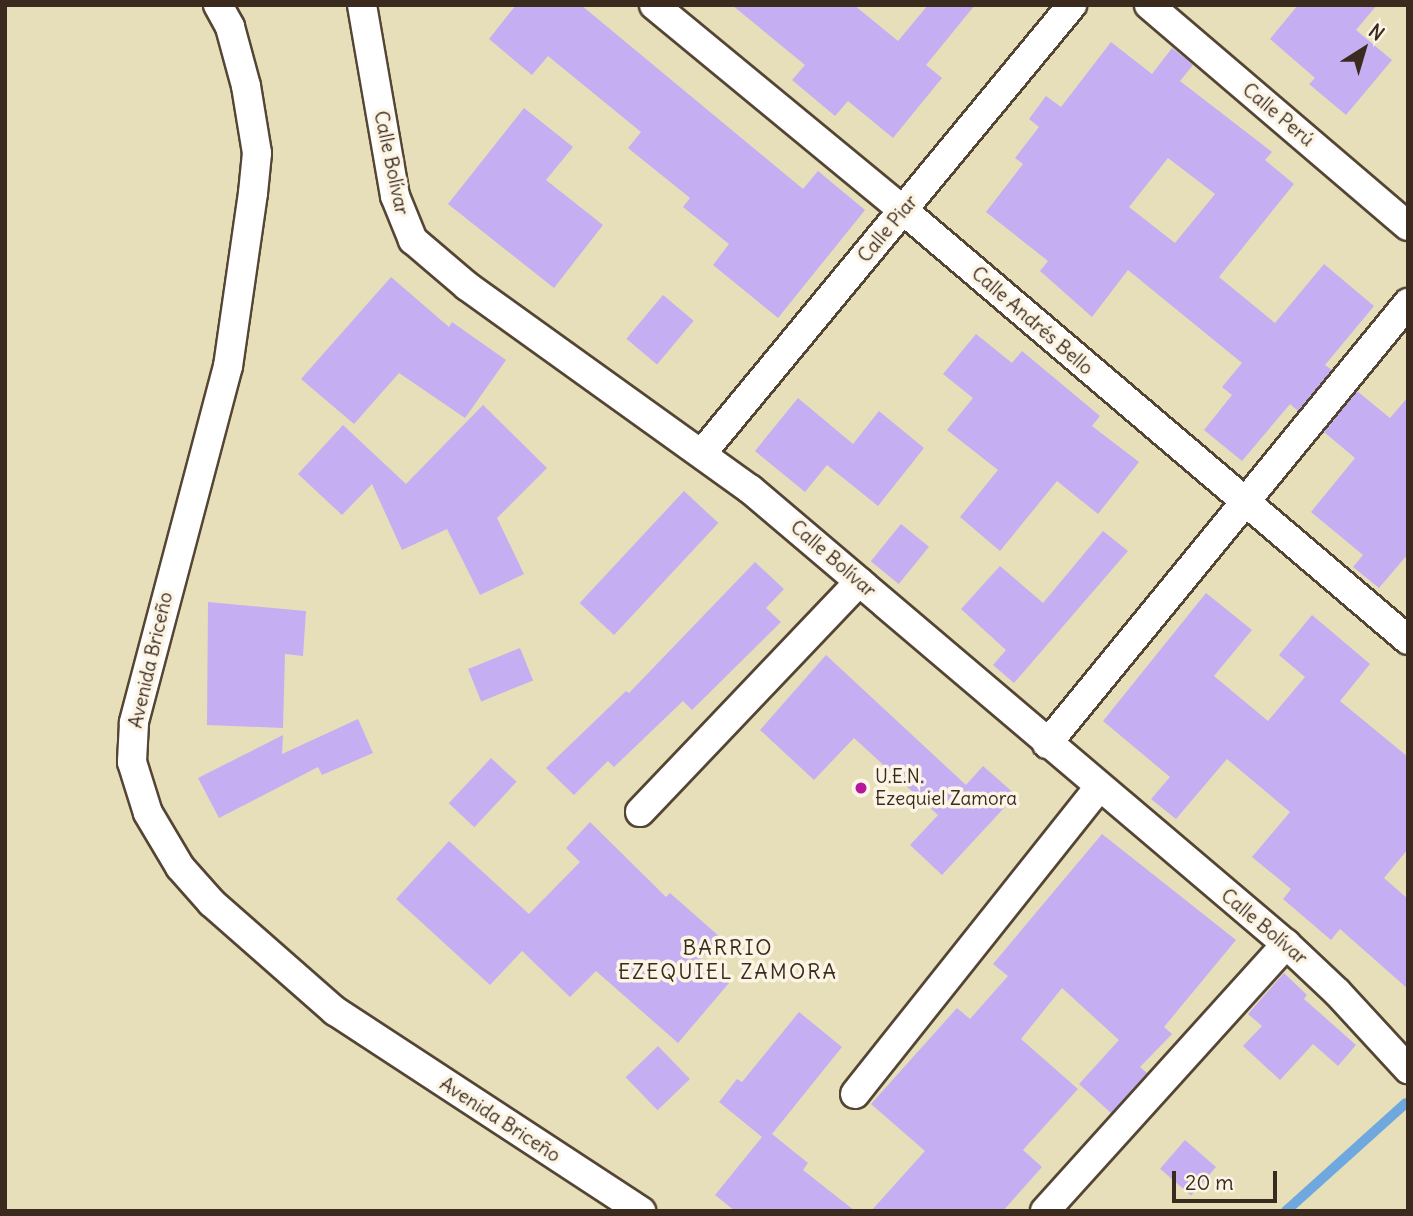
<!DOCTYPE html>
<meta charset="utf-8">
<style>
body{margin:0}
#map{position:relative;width:1413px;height:1216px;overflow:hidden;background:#e7dfb9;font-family:Delius,sans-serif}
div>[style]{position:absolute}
.stream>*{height:10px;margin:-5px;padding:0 5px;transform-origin:5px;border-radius:5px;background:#6fa8df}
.building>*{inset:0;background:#c5aff2;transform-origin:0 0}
.roads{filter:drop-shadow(2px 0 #554535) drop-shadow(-2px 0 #554535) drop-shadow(0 2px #554535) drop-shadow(0 -2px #554535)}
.minor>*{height:28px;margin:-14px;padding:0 14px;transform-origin:14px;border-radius:14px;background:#fff}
.dots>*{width:19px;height:19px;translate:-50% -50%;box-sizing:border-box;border:4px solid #fcf5e5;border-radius:50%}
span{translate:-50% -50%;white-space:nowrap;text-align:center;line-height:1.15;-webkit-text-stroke:7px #fcf5e5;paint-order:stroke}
.street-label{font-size:19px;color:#3b2a1e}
.poi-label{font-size:19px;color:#3b2a1e}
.left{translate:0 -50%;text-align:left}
.neighbourhood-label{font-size:21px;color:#3b2a1e;letter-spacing:2px}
.frame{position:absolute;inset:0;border:7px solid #3b2a1e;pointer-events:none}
.north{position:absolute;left:1329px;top:14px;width:70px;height:70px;-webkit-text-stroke:5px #fcf5e5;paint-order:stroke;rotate:37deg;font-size:19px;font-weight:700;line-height:28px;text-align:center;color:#3b2a1e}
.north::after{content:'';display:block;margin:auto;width:24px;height:32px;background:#3b2a1e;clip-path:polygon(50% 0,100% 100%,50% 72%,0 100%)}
.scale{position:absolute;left:1172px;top:1171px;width:105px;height:32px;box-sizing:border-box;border:4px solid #3b2a1e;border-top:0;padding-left:9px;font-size:21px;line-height:24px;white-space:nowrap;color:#3b2a1e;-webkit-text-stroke:5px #fcf5e5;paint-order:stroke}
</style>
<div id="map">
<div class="stream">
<div style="left:1286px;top:1211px;width:161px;rotate:-42deg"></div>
</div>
<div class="building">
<div style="clip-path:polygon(516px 5px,581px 5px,803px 189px,818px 171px,865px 210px,778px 318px,713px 265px,729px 244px,683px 207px,690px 198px,628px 148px,641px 132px,548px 56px,532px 75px,489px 39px)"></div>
<div style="clip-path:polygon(732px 5px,854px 5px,898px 41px,928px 5px,975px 5px,926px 65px,942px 78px,893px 138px,848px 101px,835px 116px,792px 80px,805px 65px)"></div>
<div style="clip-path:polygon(1298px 5px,1377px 5px,1356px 30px,1392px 60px,1346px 115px,1309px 84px,1315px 78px,1270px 39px)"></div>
<div style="clip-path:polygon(evenodd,1111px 42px,1152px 74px,1172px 48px,1189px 61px,1193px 65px,1180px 81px,1272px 152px,1265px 160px,1294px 184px,1219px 277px,1275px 323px,1324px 264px,1374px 306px,1325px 365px,1332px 370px,1298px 411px,1290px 404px,1242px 461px,1204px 430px,1232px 395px,1222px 387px,1242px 363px,1128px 270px,1092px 317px,1040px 271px,1048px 261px,986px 212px,1023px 164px,1015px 158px,1039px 127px,1029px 119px,1046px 96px,1061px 107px,1111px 42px,1168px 158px,1215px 194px,1175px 243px,1129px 207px,1168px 158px)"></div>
<div style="clip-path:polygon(524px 108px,573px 147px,546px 180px,603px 225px,554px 288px,448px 204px)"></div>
<div style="clip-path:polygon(391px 277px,449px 327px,452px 322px,506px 360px,465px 418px,399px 373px,354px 424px,301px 379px)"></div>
<div style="left:663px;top:295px;width:40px;height:57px;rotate:40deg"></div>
<div style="clip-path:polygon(976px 334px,1012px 363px,1022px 351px,1100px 416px,1092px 426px,1139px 462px,1098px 514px,1057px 481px,1000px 551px,960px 517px,998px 470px,947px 430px,973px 398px,943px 374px)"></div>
<div style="clip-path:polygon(1357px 391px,1390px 418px,1408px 397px,1408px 554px,1379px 588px,1353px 567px,1363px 555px,1311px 512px,1355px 458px,1324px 432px)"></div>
<div style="clip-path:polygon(798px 398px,853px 444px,879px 411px,924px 448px,878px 506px,827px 465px,805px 492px,755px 451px)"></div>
<div style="clip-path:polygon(483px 405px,547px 468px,497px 518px,524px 574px,480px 595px,447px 529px,402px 550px,372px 484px,342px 515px,298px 474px,343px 425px,406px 484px)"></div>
<div style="left:684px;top:491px;width:47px;height:153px;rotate:43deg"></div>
<div style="left:901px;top:524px;width:36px;height:48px;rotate:39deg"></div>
<div style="clip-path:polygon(1103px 531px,1128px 551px,1014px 683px,993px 665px,1006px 650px,961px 609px,1000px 566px,1043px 603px)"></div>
<div style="clip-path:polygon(755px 562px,784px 589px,766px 608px,781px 622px,692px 710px,683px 701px,614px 767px,608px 761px,574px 795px,546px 768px,626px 691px,629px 693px)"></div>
<div style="clip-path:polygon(1206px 593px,1252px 630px,1214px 676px,1268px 721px,1305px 677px,1279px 655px,1312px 615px,1370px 664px,1340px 701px,1408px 757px,1408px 849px,1384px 878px,1408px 899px,1408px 989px,1340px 929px,1331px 940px,1283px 899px,1291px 889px,1252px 857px,1290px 812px,1227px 759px,1176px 819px,1151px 799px,1170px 777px,1103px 721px)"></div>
<div style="clip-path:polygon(208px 602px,306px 611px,303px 656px,285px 654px,283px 728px,207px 725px)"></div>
<div style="left:520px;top:648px;width:35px;height:56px;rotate:68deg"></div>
<div style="clip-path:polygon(826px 655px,966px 785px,983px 766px,1016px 795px,942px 875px,910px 845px,938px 815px,854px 738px,814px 780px,760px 730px)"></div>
<div style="clip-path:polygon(358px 719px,373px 753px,322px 775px,318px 767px,219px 818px,198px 778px,283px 735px,282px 754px)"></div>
<div style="left:491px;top:758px;width:35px;height:62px;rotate:43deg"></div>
<div style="clip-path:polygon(590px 822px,666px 897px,670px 893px,720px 937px,701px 959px,729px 983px,678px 1043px,596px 971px,570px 997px,522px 951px,490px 985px,396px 899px,449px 841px,529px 914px,580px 862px,566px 848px)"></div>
<div style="clip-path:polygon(1102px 834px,1236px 940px,1164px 1027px,1172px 1034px,1140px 1067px,1147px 1073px,1111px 1113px,1079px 1084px,1119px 1040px,1062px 988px,1021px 1039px,1078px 1089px,1023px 1150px,1042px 1167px,1003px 1211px,871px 1211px,925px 1151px,871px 1104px,957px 1008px,970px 1019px,1008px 976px,993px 964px)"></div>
<div style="clip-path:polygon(1284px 973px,1307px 995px,1304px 999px,1356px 1045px,1338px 1066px,1313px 1044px,1280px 1080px,1243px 1046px,1262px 1026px,1248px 1014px)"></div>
<div style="clip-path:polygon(799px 1012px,842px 1047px,772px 1134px,808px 1163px,803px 1170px,855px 1211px,735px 1211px,715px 1195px,762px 1137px,719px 1102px,737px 1079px,742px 1082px)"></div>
<div style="left:658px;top:1046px;width:46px;height:45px;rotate:46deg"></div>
<div style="left:1185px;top:1140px;width:41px;height:38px;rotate:41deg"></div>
</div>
<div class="roads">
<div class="minor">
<div style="left:218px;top:5px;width:25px;rotate:61deg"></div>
<div style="left:230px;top:27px;width:61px;rotate:74.8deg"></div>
<div style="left:246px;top:86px;width:68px;rotate:80.7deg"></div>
<div style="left:257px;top:153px;width:40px;rotate:95.7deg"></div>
<div style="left:253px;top:193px;width:175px;rotate:98.2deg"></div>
<div style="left:228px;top:366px;width:369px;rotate:104.8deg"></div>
<div style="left:134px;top:723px;width:39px;rotate:93deg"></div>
<div style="left:132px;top:762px;width:53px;rotate:72.6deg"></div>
<div style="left:148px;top:813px;width:63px;rotate:59.3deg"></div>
<div style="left:180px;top:867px;width:48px;rotate:48.4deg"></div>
<div style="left:212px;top:903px;width:164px;rotate:41.3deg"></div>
<div style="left:335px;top:1011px;width:366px;rotate:33.2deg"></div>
<div style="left:362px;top:5px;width:194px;rotate:80.2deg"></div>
<div style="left:395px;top:196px;width:48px;rotate:67.8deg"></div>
<div style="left:413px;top:240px;width:71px;rotate:40.4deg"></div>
<div style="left:467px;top:286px;width:348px;rotate:35.7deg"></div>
<div style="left:750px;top:489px;width:703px;rotate:40.33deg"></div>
<div style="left:1286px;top:944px;width:70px;rotate:43.3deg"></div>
<div style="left:1337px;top:992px;width:105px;rotate:47.3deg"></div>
<div style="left:654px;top:5px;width:323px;rotate:39.5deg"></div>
<div style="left:903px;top:210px;width:663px;rotate:40.41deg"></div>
<div style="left:1149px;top:5px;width:340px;rotate:40.5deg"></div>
<div style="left:703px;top:452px;width:580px;rotate:-50.46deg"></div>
<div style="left:1047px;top:744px;width:570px;rotate:-50.7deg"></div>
<div style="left:640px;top:812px;width:318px;rotate:-46.4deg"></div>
<div style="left:855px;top:1094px;width:391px;rotate:-51.5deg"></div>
<div style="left:1045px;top:1211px;width:360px;rotate:-47.9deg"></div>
</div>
</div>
<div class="dots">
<div style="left:861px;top:788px;background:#b5179e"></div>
</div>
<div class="street-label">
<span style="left:1278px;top:115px;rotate:40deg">Calle Perú</span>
<span style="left:391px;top:163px;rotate:78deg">Calle Bolívar</span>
<span style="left:888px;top:229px;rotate:-50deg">Calle Piar</span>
<span style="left:1032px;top:321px;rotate:41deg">Calle Andrés Bello</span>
<span style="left:833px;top:559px;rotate:41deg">Calle Bolívar</span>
<span style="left:151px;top:660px;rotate:-77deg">Avenida Briceño</span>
<span style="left:1264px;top:927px;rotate:40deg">Calle Bolívar</span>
<span style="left:500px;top:1120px;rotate:33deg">Avenida Briceño</span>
</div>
<div class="poi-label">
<span class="left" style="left:875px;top:788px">U.E.N.<br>Ezequiel Zamora</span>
</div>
<div class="neighbourhood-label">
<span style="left:728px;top:960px">BARRIO<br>EZEQUIEL ZAMORA</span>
</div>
<div class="frame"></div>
<div class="north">N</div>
<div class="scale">20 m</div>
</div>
